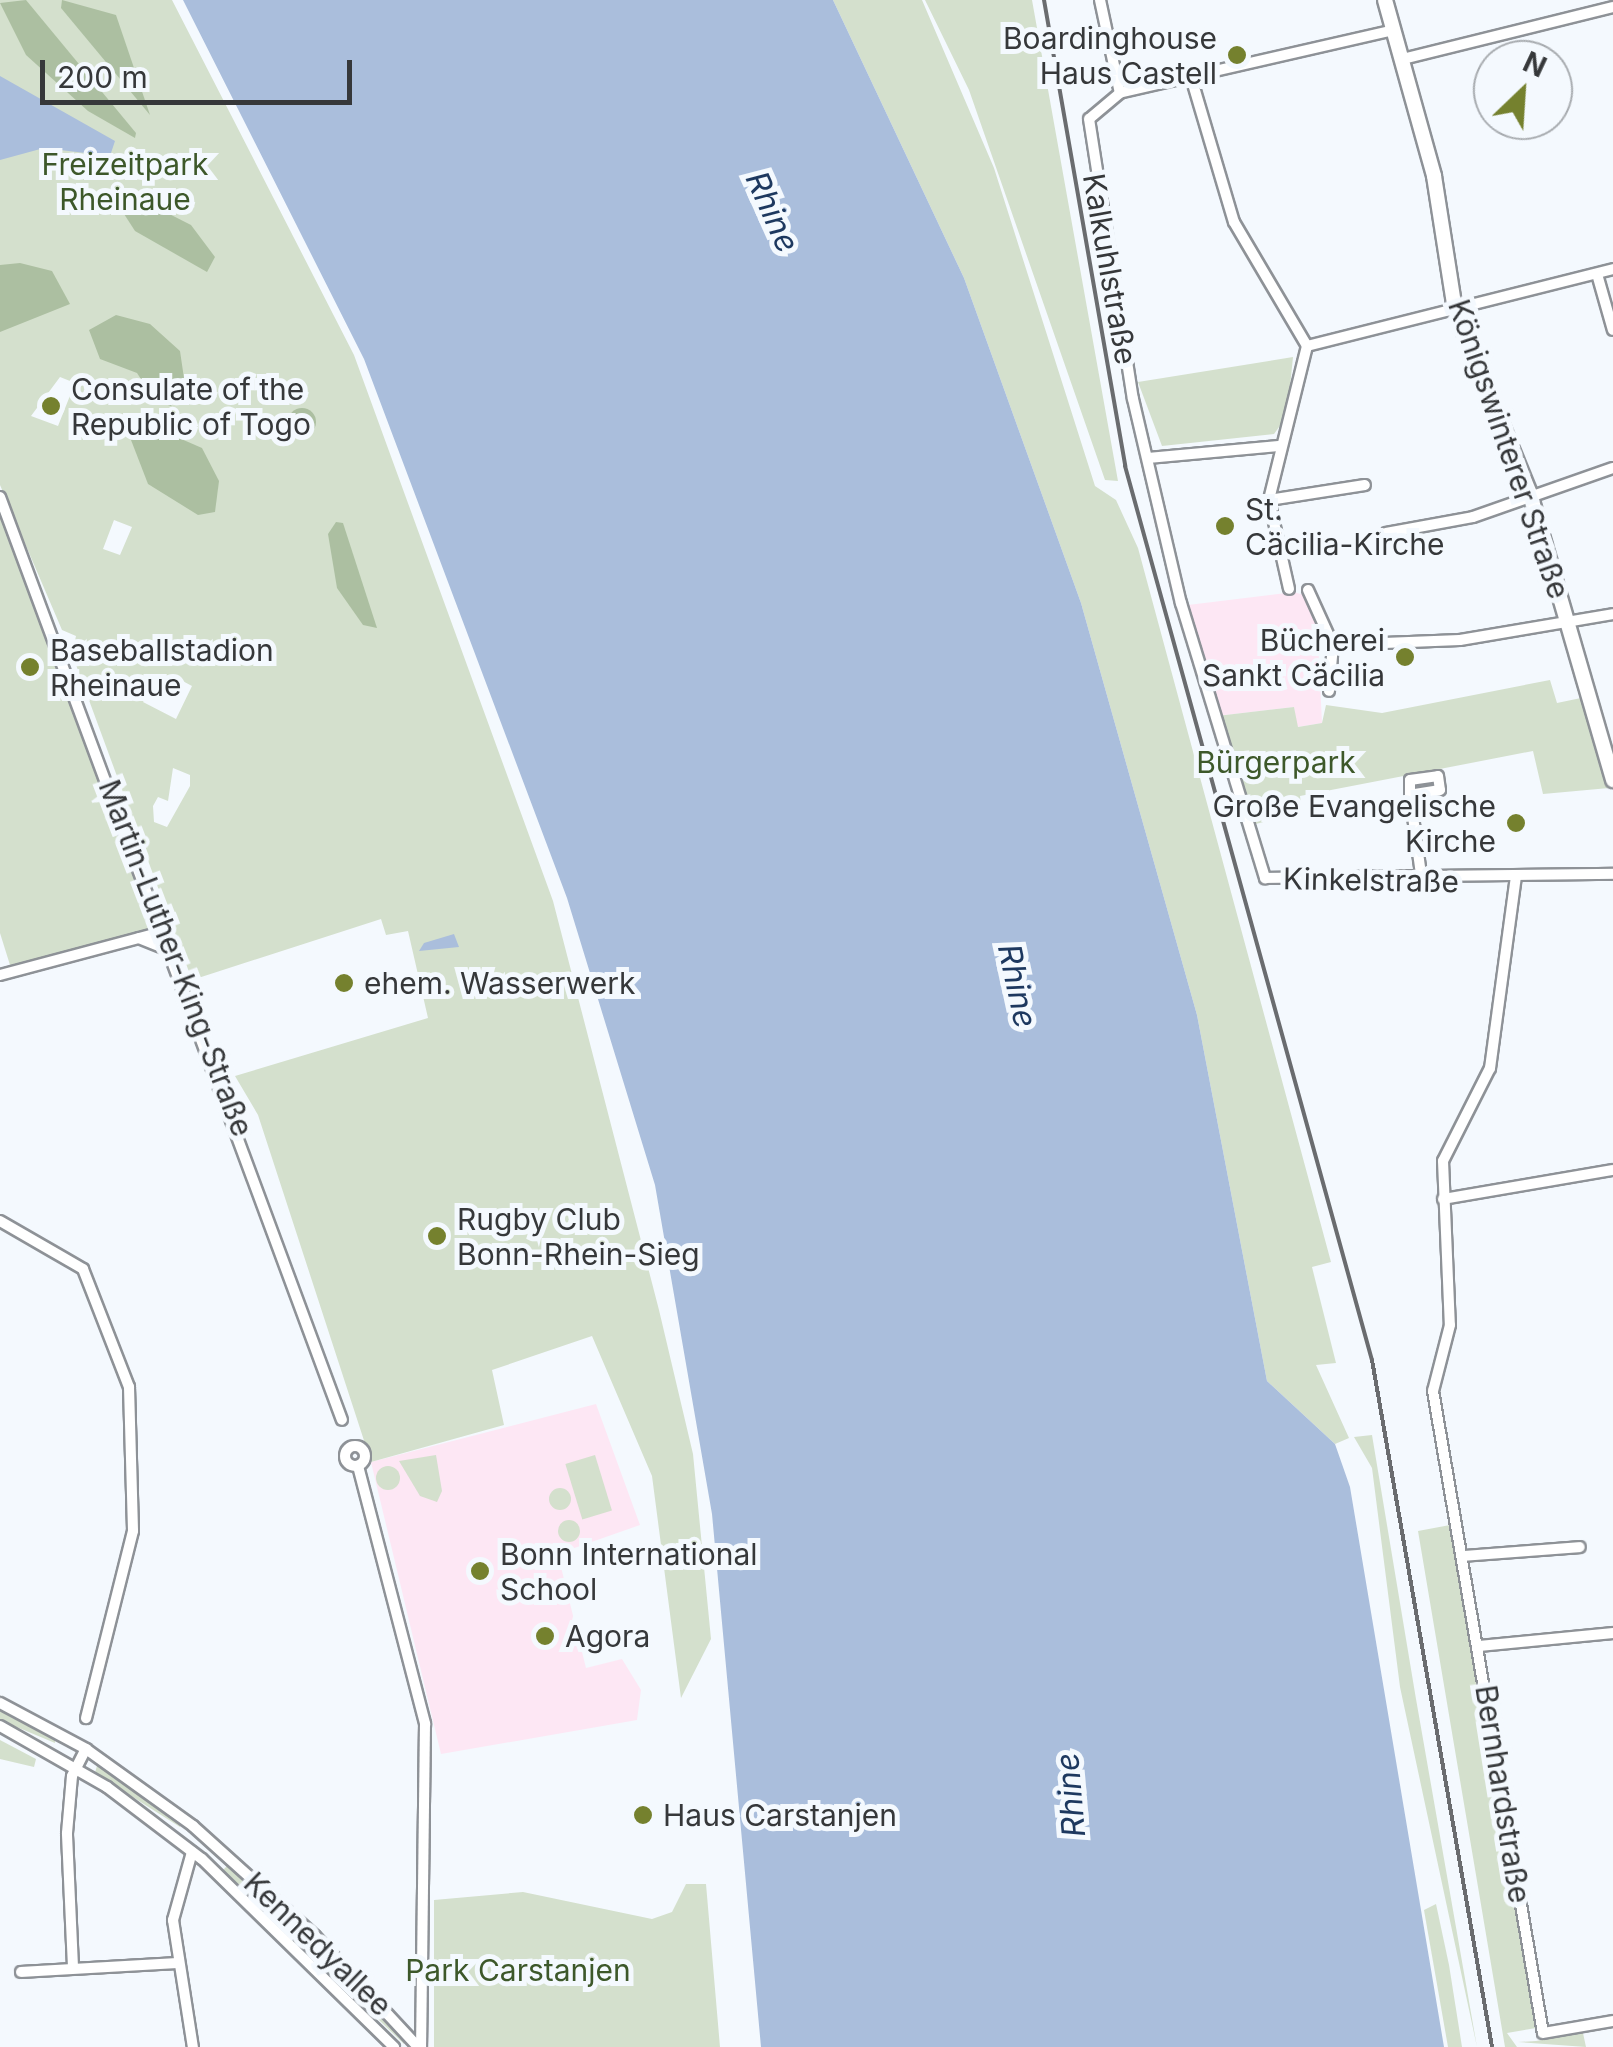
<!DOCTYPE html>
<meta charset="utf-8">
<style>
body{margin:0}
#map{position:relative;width:1613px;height:2047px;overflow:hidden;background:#f4f9fe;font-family:Inter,sans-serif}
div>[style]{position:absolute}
.education>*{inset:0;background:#fde7f4}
.green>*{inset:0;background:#d4e0cd;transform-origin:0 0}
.round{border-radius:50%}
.forest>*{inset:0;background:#acbfa1}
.water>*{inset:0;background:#aabedc}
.roads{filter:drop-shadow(2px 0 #8e9297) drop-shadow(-2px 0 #8e9297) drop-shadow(0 2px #8e9297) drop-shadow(0 -2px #8e9297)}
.minor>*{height:10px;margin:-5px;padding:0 5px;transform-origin:5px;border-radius:5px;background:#fff}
.minor>.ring{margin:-5px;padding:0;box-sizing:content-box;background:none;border:10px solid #fff;border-radius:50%}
.secondary>*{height:14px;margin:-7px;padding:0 7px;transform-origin:7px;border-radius:7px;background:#fff}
.rail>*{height:4px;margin:-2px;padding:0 2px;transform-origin:2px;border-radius:2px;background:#6a6c6f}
.dots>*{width:28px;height:28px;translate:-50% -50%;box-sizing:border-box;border:5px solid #f4f9fe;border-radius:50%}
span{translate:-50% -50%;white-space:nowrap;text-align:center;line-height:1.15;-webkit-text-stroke:10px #f4f9fe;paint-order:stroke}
.poi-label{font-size:30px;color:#36383a}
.right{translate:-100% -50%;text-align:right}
.left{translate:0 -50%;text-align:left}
.park-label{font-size:30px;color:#3d582a}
.street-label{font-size:30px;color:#36383a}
.water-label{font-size:32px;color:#1d385f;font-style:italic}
.north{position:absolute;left:1473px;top:40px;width:100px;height:100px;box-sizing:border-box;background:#f4f9fe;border:2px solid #a8acb0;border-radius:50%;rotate:25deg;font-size:28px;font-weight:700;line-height:40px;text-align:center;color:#36383a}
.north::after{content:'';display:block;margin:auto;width:35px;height:45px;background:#75812e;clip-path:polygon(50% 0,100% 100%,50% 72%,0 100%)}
.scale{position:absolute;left:40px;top:60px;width:312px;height:45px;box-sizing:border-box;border:5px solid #36383a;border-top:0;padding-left:12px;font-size:30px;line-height:35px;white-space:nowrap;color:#36383a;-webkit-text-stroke:8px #f4f9fe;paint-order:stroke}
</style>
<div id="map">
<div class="education">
<div style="clip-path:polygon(1294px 592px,1316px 599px,1322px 723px,1297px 727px,1294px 707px,1217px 716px,1188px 605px)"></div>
<div style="clip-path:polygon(596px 1404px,640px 1525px,563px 1552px,560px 1563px,586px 1668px,622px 1659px,641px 1690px,637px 1720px,441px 1754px,371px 1462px)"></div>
</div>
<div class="green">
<div style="clip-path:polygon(evenodd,0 0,172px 0,354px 355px,553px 901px,659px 1310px,693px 1454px,711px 1639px,681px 1698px,652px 1476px,592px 1336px,492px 1370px,504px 1425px,371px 1462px,258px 1115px,235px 1076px,428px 1018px,408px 931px,386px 935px,381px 919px,192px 980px,72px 654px,76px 636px,62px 630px,0 485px,0 0,60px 377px,75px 383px,58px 426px,31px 416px,60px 377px,0 0,114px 520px,132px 527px,120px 555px,103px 549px,114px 520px,0 0,177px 678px,192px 686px,176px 719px,143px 702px,149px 692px,165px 700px,177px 678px,0 0,173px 768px,190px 775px,190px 786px,167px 827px,154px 822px,153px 806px,158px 797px,168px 801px,173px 768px)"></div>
<div style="clip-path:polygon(833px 0,922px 0,994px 168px,1095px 486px,1116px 500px,1138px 548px,1331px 1262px,1312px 1267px,1336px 1363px,1316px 1365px,1349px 1438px,1335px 1444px,1267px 1381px,1197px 1015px,1081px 603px,964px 278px)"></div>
<div style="clip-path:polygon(925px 0,1032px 0,1118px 481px,1105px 480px,969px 90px)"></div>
<div style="clip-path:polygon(1293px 357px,1287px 416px,1274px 434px,1162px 446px,1138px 382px)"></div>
<div style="clip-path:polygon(0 510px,159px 927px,10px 965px,0 933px)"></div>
<div style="clip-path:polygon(1550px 680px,1557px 703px,1581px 698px,1609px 788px,1543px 794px,1533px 751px,1300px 796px,1302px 812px,1248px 826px,1217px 716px,1294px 707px,1298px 727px,1322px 723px,1326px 705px,1382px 713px)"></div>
<div style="clip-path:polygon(1372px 1435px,1416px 1699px,1477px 2047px,1400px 1687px,1372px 1468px,1354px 1437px)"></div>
<div style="clip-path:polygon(436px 1455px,442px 1491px,437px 1502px,420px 1496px,399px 1461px)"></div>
<div style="left:595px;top:1455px;width:58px;height:31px;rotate:73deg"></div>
<div class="round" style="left:376px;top:1466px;width:24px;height:24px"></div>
<div class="round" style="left:549px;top:1488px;width:22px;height:22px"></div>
<div class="round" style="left:558px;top:1520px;width:22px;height:22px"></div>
<div style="clip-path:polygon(1450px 1525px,1536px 2028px,1507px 2033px,1517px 2047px,1505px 2047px,1418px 1531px)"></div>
<div class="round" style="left:533px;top:1544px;width:24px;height:24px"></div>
<div style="clip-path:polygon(0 1708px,55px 1737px,55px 1743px,0 1720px)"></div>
<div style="clip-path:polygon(0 1740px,36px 1759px,34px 1767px,0 1759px)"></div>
<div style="clip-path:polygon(98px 1762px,181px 1823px,180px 1827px,95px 1773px)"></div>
<div style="clip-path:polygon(229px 1864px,289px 1918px,356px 1983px,348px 1990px,222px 1871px)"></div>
<div style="clip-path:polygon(686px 1884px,706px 1884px,720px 2047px,434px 2047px,434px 1900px,523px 1892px,652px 1919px,672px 1912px)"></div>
<div style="clip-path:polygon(1436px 1904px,1449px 1965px,1462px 2047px,1448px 2047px,1424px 1910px)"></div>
<div style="clip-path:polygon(360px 1987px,406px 2040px,404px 2044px,352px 1994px)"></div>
<div style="clip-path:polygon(1583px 2033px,1586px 2047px,1518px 2042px,1536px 2041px)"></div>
</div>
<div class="forest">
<div style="clip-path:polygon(26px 0,136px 133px,135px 138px,88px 111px,26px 55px,0 3px)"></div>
<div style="clip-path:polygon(62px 0,116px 15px,150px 115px,61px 8px)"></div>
<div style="clip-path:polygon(122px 190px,191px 225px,215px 257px,207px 272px,135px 231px,115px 200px)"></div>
<div style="clip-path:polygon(20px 263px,52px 271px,70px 304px,0 332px,0 265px)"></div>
<div style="clip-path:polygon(116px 315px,150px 324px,180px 351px,185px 385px,171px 406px,155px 401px,137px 373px,100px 359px,89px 330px)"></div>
<div class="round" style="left:288px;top:408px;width:28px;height:28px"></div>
<div style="clip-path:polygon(149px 425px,202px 448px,219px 481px,215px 512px,198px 515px,148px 484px,131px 440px)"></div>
<div style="clip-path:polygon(336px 522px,343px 523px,377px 628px,363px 625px,337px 588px,328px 534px)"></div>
</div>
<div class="water">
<div style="clip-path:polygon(183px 0,833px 0,964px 278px,1081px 603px,1197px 1015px,1267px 1381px,1335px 1444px,1350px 1487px,1444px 2047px,761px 2047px,712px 1514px,655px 1185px,567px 898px,364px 359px)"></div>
<div style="clip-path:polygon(0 76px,115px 141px,110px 156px,44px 148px,0 160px)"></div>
<div style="clip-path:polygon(454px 934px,459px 947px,419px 951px,424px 943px)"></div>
</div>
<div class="roads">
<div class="minor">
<div style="left:1100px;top:0;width:95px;rotate:77.9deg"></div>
<div style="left:1394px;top:30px;width:281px;rotate:167.1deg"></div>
<div style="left:1120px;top:93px;width:40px;rotate:140deg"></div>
<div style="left:1089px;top:119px;width:283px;rotate:81.1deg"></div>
<div style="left:1133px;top:399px;width:210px;rotate:76.8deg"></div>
<div style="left:1181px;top:603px;width:288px;rotate:73deg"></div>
<div style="left:1265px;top:878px;width:348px;rotate:-0.7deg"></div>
<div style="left:1403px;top:59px;width:216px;rotate:-13.9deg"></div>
<div style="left:1191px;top:77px;width:151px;rotate:73.5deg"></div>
<div style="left:1234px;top:222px;width:144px;rotate:59.5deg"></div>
<div style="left:1307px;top:346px;width:159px;rotate:103.9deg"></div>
<div style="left:1269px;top:500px;width:91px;rotate:77.3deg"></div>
<div style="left:1597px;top:274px;width:58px;rotate:74.1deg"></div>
<div style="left:1307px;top:346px;width:316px;rotate:-14.1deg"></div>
<div style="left:1148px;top:458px;width:131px;rotate:-5.3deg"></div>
<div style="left:0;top:497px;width:984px;rotate:69.67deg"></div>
<div style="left:1269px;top:500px;width:97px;rotate:-8.9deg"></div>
<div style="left:1386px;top:533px;width:88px;rotate:-10.4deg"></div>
<div style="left:1473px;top:517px;width:148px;rotate:-19.3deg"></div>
<div style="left:1308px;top:590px;width:60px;rotate:65.6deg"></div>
<div style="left:1333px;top:645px;width:46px;rotate:95deg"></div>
<div style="left:1333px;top:645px;width:127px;rotate:-2.3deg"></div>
<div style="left:1460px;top:640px;width:155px;rotate:-9.6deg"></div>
<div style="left:1410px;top:795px;width:15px;rotate:-90deg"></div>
<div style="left:1410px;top:780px;width:28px;rotate:-8deg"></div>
<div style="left:1438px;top:776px;width:14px;rotate:82deg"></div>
<div style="left:1440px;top:790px;width:30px;rotate:171deg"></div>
<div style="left:1410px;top:795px;width:88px;rotate:82.1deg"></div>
<div style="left:1516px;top:876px;width:194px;rotate:97.7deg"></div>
<div style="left:1490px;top:1068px;width:104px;rotate:116.8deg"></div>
<div style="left:1443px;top:1161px;width:164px;rotate:87.6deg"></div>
<div style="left:1450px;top:1325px;width:68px;rotate:104.4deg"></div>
<div style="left:1433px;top:1391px;width:651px;rotate:80.28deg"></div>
<div style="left:1543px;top:2033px;width:71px;rotate:-9.7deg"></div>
<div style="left:139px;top:938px;width:37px;rotate:22deg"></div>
<div style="left:0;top:975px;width:171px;rotate:-14.9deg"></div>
<div style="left:1443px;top:1199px;width:172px;rotate:-9.7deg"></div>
<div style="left:0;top:1221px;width:96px;rotate:30deg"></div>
<div style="left:83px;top:1269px;width:127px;rotate:68.7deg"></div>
<div style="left:129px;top:1387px;width:144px;rotate:88.4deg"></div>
<div style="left:133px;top:1531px;width:193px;rotate:104.1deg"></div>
<div class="ring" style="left:345px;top:1446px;width:10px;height:10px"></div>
<div style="left:358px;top:1466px;width:267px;rotate:75.4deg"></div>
<div style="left:425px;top:1724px;width:323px;rotate:90.7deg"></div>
<div style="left:1463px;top:1556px;width:117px;rotate:-4.4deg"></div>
<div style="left:1479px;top:1646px;width:135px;rotate:-5.5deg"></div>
<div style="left:0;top:1703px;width:98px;rotate:28.1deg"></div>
<div style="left:86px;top:1749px;width:132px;rotate:35.7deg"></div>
<div style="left:193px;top:1826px;width:164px;rotate:42deg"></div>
<div style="left:315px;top:1936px;width:151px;rotate:47.1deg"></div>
<div style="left:0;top:1726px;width:123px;rotate:29.7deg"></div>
<div style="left:107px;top:1787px;width:119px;rotate:37.2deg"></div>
<div style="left:202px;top:1859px;width:269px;rotate:44.4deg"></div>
<div style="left:192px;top:1852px;width:71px;rotate:105.6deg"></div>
<div style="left:173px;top:1920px;width:129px;rotate:81.1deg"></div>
<div style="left:73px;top:1967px;width:134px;rotate:-92.6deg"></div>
<div style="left:67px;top:1833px;width:57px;rotate:-85deg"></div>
<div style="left:72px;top:1776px;width:30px;rotate:-63deg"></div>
<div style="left:21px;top:1972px;width:156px;rotate:-3.3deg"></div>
</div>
<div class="secondary">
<div style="left:1385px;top:0;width:183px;rotate:74.4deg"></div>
<div style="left:1434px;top:176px;width:136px;rotate:81.1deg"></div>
<div style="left:1455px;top:310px;width:199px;rotate:67.8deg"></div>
<div style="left:1530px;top:494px;width:298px;rotate:73.8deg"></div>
</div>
</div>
<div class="rail">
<div style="left:1044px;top:0;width:473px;rotate:80.1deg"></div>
<div style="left:1125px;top:466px;width:927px;rotate:74.56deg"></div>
<div style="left:1372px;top:1360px;width:697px;rotate:80.09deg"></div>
</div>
<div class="dots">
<div style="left:1237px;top:55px;background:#75812e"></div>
<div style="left:51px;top:406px;background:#75812e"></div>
<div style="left:1225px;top:526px;background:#75812e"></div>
<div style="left:1405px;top:657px;background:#75812e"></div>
<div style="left:30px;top:667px;background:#75812e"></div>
<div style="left:1516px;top:823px;background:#75812e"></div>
<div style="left:344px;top:983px;background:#75812e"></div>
<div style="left:437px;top:1236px;background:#75812e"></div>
<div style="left:480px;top:1571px;background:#75812e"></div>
<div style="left:545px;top:1636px;background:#75812e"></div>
<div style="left:643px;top:1815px;background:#75812e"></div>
</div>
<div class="poi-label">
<span class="right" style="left:1217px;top:55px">Boardinghouse<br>Haus Castell</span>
<span class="left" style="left:71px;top:406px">Consulate of the<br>Republic of Togo</span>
<span class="left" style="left:1245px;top:526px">St.<br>Cäcilia-Kirche</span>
<span class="right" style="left:1385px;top:657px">Bücherei<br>Sankt Cäcilia</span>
<span class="left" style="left:50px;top:667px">Baseballstadion<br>Rheinaue</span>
<span class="right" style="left:1496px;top:823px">Große Evangelische<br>Kirche</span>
<span class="left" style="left:364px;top:983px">ehem. Wasserwerk</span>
<span class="left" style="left:457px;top:1236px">Rugby Club<br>Bonn-Rhein-Sieg</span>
<span class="left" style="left:500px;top:1571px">Bonn International<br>School</span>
<span class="left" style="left:565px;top:1636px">Agora</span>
<span class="left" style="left:663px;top:1815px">Haus Carstanjen</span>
</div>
<div class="park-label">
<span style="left:125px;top:181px">Freizeitpark<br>Rheinaue</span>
<span style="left:1276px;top:762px">Bürgerpark</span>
<span style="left:518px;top:1970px">Park Carstanjen</span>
</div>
<div class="street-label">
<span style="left:1110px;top:269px;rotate:80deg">Kalkuhlstraße</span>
<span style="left:1509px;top:449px;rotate:71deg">Königswinterer Straße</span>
<span style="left:1371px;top:880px;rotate:1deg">Kinkelstraße</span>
<span style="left:176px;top:958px;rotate:69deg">Martin-Luther-King-Straße</span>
<span style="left:1503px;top:1794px;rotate:81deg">Bernhardstraße</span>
<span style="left:318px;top:1944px;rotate:44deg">Kennedyallee</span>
</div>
<div class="water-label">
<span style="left:772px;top:212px;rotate:66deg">Rhine</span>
<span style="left:1017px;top:986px;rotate:78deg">Rhine</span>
<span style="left:1071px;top:1795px;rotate:-95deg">Rhine</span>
</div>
<div class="north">N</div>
<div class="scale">200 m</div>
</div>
